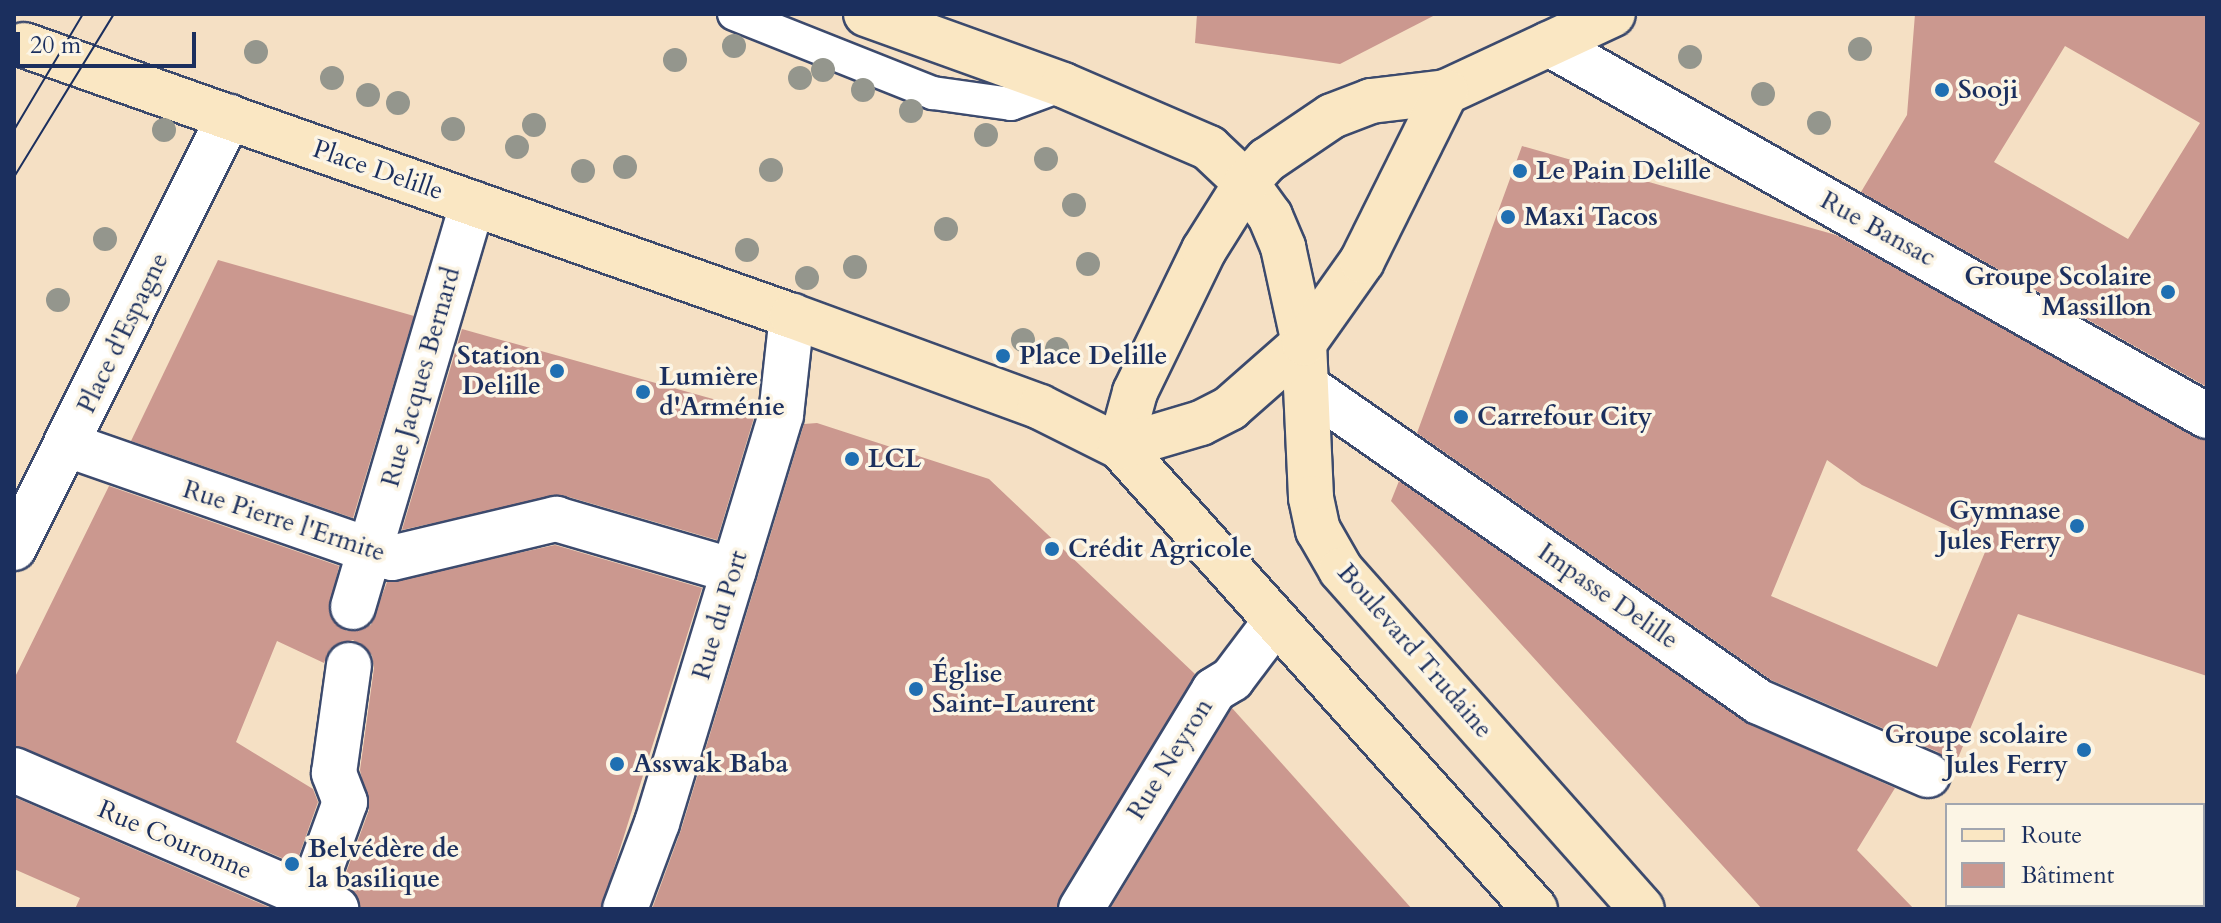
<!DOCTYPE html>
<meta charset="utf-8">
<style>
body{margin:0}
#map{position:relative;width:2221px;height:923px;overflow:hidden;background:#f5e0c4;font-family:Cardo,serif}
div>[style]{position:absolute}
.building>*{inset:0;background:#cb988f}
.roads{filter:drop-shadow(2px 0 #3c4a6d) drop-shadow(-2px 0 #3c4a6d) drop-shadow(0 2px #3c4a6d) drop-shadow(0 -2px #3c4a6d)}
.service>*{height:32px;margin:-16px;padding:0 16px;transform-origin:16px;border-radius:16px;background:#fff}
.pedestrian>*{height:44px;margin:-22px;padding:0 22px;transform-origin:22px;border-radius:22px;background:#fff}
.minor>*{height:44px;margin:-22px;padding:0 22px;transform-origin:22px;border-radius:22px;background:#fff}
.secondary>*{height:44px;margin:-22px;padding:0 22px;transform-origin:22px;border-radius:22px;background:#fae7c3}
.tram>*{height:2px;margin:-1px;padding:0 1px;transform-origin:1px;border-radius:1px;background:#1b2f5e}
.trees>*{width:24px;height:24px;margin:-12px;border-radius:50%;background:#94968d}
.dots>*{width:22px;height:22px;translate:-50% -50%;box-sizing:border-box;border:4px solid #fcf5e5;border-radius:50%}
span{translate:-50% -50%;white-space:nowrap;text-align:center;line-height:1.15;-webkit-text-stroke:7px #fcf5e5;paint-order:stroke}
.poi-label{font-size:26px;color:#1b2f5e;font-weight:700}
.left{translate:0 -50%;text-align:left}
.right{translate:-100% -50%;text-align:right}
.street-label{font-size:26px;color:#1b2f5e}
.frame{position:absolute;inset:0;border:16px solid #1b2f5e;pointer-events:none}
.legend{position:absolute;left:1945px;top:803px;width:260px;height:104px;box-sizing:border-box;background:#fcf5e5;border:2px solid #a2a6af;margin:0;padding:10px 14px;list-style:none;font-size:24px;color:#1b2f5e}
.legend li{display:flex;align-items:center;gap:16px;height:40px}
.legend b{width:40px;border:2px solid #a2a6af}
.scale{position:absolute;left:16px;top:32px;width:180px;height:36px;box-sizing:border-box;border:4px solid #1b2f5e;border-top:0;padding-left:10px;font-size:24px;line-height:28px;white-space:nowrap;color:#1b2f5e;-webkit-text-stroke:6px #fcf5e5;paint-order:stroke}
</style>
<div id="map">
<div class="building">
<div style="clip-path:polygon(1197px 14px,1437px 14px,1340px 64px,1195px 43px)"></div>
<div style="clip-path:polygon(evenodd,1915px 14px,2207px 14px,2207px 387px,1861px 192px,1907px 115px,1915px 14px,2065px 46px,2200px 123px,2128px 239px,1994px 162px,2065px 46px)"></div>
<div style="clip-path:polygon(evenodd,1522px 146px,1836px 235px,2207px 441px,2207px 676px,2018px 614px,1953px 770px,1938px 752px,1771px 680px,1417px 433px,1522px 146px,1827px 460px,1862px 485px,1988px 545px,1937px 667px,1771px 596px,1827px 460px)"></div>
<div style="clip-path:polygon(218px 260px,414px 316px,353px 518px,131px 441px)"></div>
<div style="clip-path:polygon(462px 329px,756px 411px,717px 540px,562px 495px,402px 530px)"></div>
<div style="clip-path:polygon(817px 423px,989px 479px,1195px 674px,1056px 909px,652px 909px,681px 830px,804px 424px)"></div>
<div style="clip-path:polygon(1399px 481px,1745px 722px,1895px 788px,1857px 850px,1914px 909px,1762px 909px,1391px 501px)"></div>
<div style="clip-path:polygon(109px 486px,339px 566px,329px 612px,347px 631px,371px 625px,387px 582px,555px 545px,702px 588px,601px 909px,361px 909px,356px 894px,342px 884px,369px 810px,360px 770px,374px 668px,372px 655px,353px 640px,330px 649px,324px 663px,277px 641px,236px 742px,313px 789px,318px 802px,296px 864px,14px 745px,14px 679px)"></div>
<div style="clip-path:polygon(1232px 708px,1268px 748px,1412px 909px,1110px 909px)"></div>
<div style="clip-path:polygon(14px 797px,273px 909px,75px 909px,80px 898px,14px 869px)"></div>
</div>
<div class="roads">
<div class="service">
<div style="left:734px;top:14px;width:214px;rotate:21.7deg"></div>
<div style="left:933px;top:93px;width:79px;rotate:8deg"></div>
<div style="left:1011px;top:104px;width:55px;rotate:-20.1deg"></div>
</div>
<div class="pedestrian">
<div style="left:14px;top:770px;width:351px;rotate:23.3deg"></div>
<div style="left:310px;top:898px;width:102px;rotate:-70deg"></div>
<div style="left:345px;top:802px;width:31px;rotate:-111deg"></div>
<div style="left:334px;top:773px;width:109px;rotate:-82.1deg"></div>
</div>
<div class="minor">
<div style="left:1549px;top:44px;width:756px;rotate:29.48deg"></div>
<div style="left:1306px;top:386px;width:552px;rotate:34.9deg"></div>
<div style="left:1759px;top:702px;width:184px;rotate:23.4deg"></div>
<div style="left:68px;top:445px;width:343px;rotate:19.2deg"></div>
<div style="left:392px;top:558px;width:169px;rotate:-13.4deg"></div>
<div style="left:556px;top:519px;width:185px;rotate:16.3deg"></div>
<div style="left:14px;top:548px;width:482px;rotate:-63.5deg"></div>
<div style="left:353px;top:607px;width:421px;rotate:-73.5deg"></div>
<div style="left:625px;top:909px;width:92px;rotate:-69.6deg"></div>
<div style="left:657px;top:823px;width:426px;rotate:-73.1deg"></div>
<div style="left:781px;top:415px;width:100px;rotate:-83.7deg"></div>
<div style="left:1081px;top:909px;width:256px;rotate:-58.7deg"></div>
<div style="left:1214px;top:690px;width:21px;rotate:-31deg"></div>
<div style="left:1232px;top:679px;width:71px;rotate:-53deg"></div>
</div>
<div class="secondary">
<div style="left:866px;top:14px;width:209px;rotate:19.8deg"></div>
<div style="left:1063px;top:85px;width:159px;rotate:23.3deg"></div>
<div style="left:1209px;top:148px;width:51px;rotate:43.4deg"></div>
<div style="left:1246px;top:183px;width:41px;rotate:54deg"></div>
<div style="left:1270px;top:216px;width:34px;rotate:67deg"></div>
<div style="left:1283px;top:247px;width:98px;rotate:77.7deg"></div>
<div style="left:1304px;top:343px;width:155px;rotate:87.4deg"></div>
<div style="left:1311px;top:498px;width:33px;rotate:78deg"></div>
<div style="left:1318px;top:530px;width:46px;rotate:60.1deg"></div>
<div style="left:1341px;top:570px;width:453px;rotate:48.4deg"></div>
<div style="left:24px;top:45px;width:814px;rotate:19.44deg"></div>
<div style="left:792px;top:316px;width:264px;rotate:20.1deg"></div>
<div style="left:1040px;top:407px;width:89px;rotate:26.6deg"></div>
<div style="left:1120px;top:447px;width:621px;rotate:48.07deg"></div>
<div style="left:1120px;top:447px;width:57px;rotate:-74.7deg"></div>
<div style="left:1135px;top:392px;width:158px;rotate:-64.1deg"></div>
<div style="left:1204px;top:250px;width:79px;rotate:-57.9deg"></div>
<div style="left:1246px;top:183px;width:31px;rotate:-48deg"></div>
<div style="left:1267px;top:160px;width:78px;rotate:-34.1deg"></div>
<div style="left:1332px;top:116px;width:42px;rotate:-21deg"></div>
<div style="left:1371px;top:101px;width:76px;rotate:-6.8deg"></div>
<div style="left:1446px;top:92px;width:184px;rotate:-25deg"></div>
<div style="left:1120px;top:447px;width:84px;rotate:-16.5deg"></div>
<div style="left:1201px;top:423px;width:33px;rotate:-27deg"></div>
<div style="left:1230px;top:408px;width:98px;rotate:-41.3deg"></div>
<div style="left:1304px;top:343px;width:100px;rotate:-54.7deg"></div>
<div style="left:1362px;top:261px;width:189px;rotate:-63.6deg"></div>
</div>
</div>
<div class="tram">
<div style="left:14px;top:130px;width:135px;rotate:-59.3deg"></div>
<div style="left:14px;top:177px;width:191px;rotate:-58.5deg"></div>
</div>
<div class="trees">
<div style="left:734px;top:46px"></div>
<div style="left:1860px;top:49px"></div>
<div style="left:256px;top:52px"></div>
<div style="left:1690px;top:57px"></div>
<div style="left:675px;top:60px"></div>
<div style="left:823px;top:70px"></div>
<div style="left:332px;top:78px"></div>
<div style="left:800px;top:78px"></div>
<div style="left:863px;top:90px"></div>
<div style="left:1763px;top:94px"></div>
<div style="left:368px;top:95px"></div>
<div style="left:398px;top:103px"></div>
<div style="left:911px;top:111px"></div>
<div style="left:1819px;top:123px"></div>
<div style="left:534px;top:125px"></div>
<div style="left:453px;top:129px"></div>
<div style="left:164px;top:130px"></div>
<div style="left:986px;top:135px"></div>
<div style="left:517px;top:147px"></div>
<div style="left:1046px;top:159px"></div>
<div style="left:625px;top:167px"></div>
<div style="left:771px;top:170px"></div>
<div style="left:583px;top:171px"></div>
<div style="left:1074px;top:205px"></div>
<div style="left:946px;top:229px"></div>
<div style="left:105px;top:239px"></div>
<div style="left:747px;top:250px"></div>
<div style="left:1088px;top:264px"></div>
<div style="left:855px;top:267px"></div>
<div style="left:807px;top:278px"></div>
<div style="left:58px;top:300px"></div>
<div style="left:1023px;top:340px"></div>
<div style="left:1057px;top:349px"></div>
</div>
<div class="dots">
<div style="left:1942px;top:90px;background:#1f6fb2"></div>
<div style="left:1520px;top:171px;background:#1f6fb2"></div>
<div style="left:1508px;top:217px;background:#1f6fb2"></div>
<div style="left:2168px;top:292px;background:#1f6fb2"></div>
<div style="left:1003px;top:356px;background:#1f6fb2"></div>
<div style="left:557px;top:371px;background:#1f6fb2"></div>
<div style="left:643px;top:392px;background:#1f6fb2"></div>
<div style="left:1461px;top:417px;background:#1f6fb2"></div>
<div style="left:852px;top:459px;background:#1f6fb2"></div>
<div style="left:2077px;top:526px;background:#1f6fb2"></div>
<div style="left:1052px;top:549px;background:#1f6fb2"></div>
<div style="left:916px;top:689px;background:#1f6fb2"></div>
<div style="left:2084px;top:750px;background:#1f6fb2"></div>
<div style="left:617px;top:764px;background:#1f6fb2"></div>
<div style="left:292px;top:864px;background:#1f6fb2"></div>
</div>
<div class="poi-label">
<span class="left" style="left:1958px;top:90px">Sooji</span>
<span class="left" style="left:1536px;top:171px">Le Pain Delille</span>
<span class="left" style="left:1524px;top:217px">Maxi Tacos</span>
<span class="right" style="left:2152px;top:292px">Groupe Scolaire<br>Massillon</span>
<span class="right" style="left:541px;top:371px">Station<br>Delille</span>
<span class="left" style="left:1019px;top:356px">Place Delille</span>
<span class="left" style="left:659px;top:392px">Lumière<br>d'Arménie</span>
<span class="left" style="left:1477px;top:417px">Carrefour City</span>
<span class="left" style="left:868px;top:459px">LCL</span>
<span class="right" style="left:2061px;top:526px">Gymnase<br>Jules Ferry</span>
<span class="left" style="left:1068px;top:549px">Crédit Agricole</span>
<span class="left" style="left:932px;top:689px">Église<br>Saint-Laurent</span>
<span class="right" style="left:2068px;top:750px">Groupe scolaire<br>Jules Ferry</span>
<span class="left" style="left:633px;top:764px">Asswak Baba</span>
<span class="left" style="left:308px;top:864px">Belvédère de<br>la basilique</span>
</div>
<div class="street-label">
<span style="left:378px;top:170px;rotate:19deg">Place Delille</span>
<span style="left:1878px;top:229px;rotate:29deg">Rue Bansac</span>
<span style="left:123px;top:333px;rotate:-64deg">Place d'Espagne</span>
<span style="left:421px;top:377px;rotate:-74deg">Rue Jacques Bernard</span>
<span style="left:284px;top:521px;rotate:18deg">Rue Pierre l'Ermite</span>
<span style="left:1608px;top:596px;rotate:35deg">Impasse Delille</span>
<span style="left:720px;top:615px;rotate:-73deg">Rue du Port</span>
<span style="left:1415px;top:651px;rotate:49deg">Boulevard Trudaine</span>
<span style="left:1170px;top:759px;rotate:-58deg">Rue Neyron</span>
<span style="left:175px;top:840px;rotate:23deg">Rue Couronne</span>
</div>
<div class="frame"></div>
<ul class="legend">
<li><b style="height:10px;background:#fae7c3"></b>Route</li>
<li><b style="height:22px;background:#cb988f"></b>Bâtiment</li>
</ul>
<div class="scale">20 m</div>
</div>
